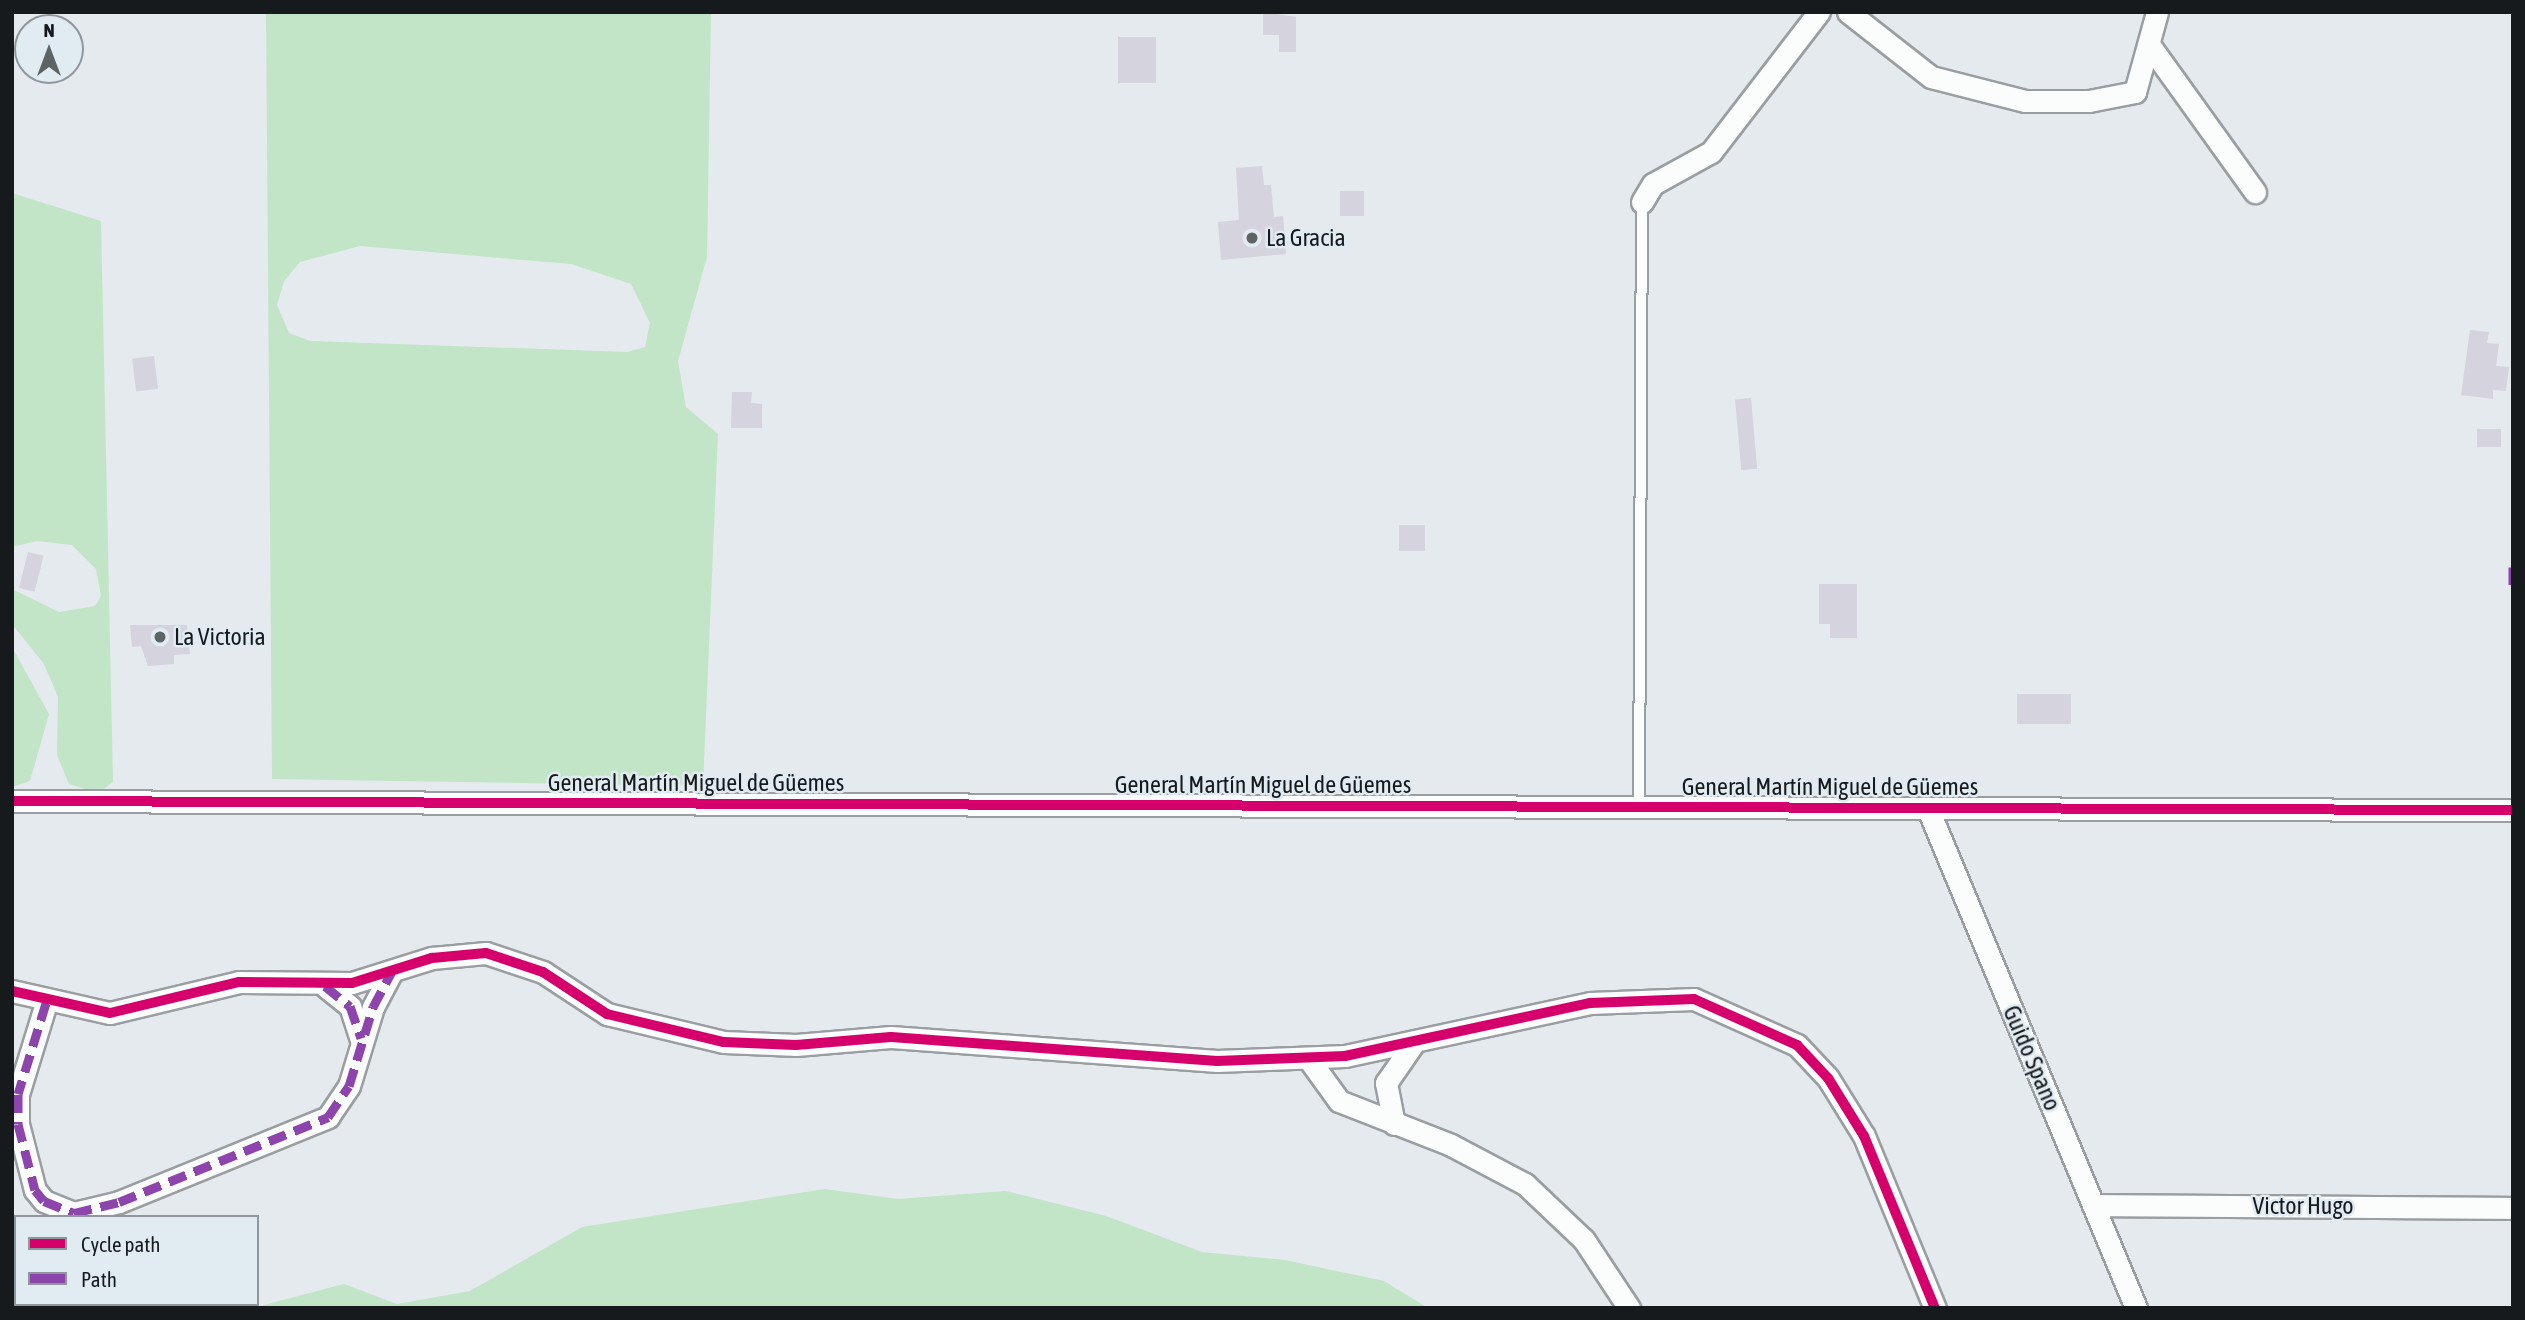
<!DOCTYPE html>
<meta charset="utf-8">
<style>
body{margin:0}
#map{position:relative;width:2525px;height:1320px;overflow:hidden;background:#e5eaee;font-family:"Asap Condensed",sans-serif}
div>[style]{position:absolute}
.green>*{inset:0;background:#c1e5c6}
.building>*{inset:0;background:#d4d3de;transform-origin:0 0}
.roads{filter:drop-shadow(2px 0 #9a9ea1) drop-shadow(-2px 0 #9a9ea1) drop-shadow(0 2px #9a9ea1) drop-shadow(0 -2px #9a9ea1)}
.lane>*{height:10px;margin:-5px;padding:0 5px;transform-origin:5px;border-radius:5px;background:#fbfcfc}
.street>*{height:21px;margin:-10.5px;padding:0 10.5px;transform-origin:10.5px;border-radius:10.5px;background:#fbfcfc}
.quiet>*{height:9px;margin-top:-4.5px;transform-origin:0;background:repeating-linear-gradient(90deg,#8e44ad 0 18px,transparent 0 27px)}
.cycleway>*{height:10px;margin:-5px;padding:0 5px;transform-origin:5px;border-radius:5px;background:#d6006c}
.dots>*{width:19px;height:19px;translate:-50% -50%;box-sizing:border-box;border:4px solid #e1ebf2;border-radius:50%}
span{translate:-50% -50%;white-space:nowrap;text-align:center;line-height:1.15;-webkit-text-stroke:5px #e1ebf2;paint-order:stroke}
.poi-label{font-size:24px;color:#161a1c}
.left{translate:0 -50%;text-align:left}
.street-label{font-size:24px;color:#161a1c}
.frame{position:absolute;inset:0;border:14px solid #161a1c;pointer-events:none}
.legend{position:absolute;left:14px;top:1215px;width:245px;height:91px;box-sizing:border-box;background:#e1ebf2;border:2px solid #90979c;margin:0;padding:9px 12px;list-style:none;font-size:21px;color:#161a1c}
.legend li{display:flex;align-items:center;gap:14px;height:35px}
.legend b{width:35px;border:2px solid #90979c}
.north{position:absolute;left:14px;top:14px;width:70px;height:70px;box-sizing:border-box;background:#e1ebf2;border:2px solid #90979c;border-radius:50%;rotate:0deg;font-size:19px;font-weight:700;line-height:28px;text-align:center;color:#161a1c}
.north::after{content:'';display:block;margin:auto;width:24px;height:32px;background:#5e6366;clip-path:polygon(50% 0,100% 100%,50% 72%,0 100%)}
</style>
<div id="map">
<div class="green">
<div style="clip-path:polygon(evenodd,266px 12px,711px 12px,707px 257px,678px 361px,686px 407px,718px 434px,703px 786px,272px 779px,266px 12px,360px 246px,571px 264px,631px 284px,650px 323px,645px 347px,627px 352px,310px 341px,289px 333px,277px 305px,284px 281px,300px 262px,360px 246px)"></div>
<div style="clip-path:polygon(12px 193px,101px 221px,113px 782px,98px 793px,69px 784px,57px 755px,58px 697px,44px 664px,12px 624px,12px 589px,59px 612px,95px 606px,101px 596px,96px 569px,72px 545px,37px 541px,12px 547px)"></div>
<div style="clip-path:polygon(12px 647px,49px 714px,30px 781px,12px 787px)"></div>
<div style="clip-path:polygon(825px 1189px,898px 1199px,1006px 1191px,1106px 1216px,1202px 1252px,1285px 1260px,1384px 1281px,1428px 1308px,252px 1308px,344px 1284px,397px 1304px,470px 1291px,582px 1227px)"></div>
</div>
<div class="building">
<div style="clip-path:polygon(1263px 12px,1296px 17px,1296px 52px,1279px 52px,1279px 35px,1263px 35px)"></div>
<div style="left:1118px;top:37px;width:38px;height:46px"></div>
<div style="clip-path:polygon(1262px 166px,1264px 185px,1271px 185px,1274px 217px,1283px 216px,1286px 254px,1221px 260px,1218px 222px,1239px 220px,1236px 168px)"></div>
<div style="left:1364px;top:191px;width:25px;height:24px;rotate:90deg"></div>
<div style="clip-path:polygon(2470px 330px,2489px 332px,2487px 343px,2499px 344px,2496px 366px,2509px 367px,2506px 391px,2493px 390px,2493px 399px,2461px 395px)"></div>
<div style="left:154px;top:356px;width:33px;height:22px;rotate:83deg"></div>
<div style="clip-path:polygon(732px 392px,752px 392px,751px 403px,762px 404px,762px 428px,731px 428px)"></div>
<div style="left:1751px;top:398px;width:71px;height:16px;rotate:85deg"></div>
<div style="left:2477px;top:429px;width:24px;height:18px"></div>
<div style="left:1399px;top:525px;width:26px;height:26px"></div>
<div style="left:28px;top:552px;width:16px;height:37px;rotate:14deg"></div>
<div style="clip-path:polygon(1819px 584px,1857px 584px,1857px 638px,1830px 638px,1830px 624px,1819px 624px)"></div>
<div style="clip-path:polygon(130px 625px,187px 625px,190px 654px,174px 655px,174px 664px,148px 666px,141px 646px,132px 647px)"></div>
<div style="left:2071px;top:694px;width:30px;height:54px;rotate:90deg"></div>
</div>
<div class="roads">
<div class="lane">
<div style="left:1639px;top:808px;width:606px;rotate:-89.72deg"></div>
</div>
<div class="street">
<div style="left:1848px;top:12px;width:105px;rotate:38.1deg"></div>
<div style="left:1931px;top:77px;width:97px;rotate:14.3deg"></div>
<div style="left:2025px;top:101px;width:64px"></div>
<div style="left:2089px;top:101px;width:47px;rotate:-11.1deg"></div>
<div style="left:2135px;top:92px;width:83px;rotate:-74.6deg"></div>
<div style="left:2150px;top:46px;width:180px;rotate:54.3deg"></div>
<div style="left:1642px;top:202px;width:21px;rotate:-59deg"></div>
<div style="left:1653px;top:184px;width:66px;rotate:-28.9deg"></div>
<div style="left:1711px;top:152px;width:177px;rotate:-52.4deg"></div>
<div style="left:12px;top:801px;width:2501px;rotate:0.21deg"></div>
<div style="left:1928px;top:809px;width:541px;rotate:67.37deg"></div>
<div style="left:325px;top:986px;width:32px;rotate:39deg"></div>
<div style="left:350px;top:1006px;width:36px;rotate:72deg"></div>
<div style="left:12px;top:991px;width:100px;rotate:12.7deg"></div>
<div style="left:110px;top:1013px;width:133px;rotate:-13.5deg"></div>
<div style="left:239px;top:982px;width:113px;rotate:0.5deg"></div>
<div style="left:352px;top:983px;width:84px;rotate:-17.4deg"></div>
<div style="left:432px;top:958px;width:54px;rotate:-5.3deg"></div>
<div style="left:486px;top:953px;width:60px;rotate:18.4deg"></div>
<div style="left:543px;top:972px;width:77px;rotate:33.3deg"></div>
<div style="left:607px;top:1014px;width:120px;rotate:13.5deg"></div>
<div style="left:724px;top:1042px;width:72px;rotate:2.4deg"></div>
<div style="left:796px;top:1045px;width:95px;rotate:-4.8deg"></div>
<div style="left:891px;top:1037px;width:327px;rotate:4.2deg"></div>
<div style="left:1217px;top:1061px;width:128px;rotate:-2.2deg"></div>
<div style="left:1345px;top:1056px;width:251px;rotate:-12.2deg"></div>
<div style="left:1590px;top:1003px;width:104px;rotate:-2.2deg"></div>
<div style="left:1694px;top:999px;width:113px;rotate:24.1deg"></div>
<div style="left:1797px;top:1045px;width:45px;rotate:46.8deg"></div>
<div style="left:1828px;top:1078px;width:68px;rotate:58.2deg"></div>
<div style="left:1864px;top:1136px;width:186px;rotate:67.6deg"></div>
<div style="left:46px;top:1003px;width:95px;rotate:107.1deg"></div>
<div style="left:18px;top:1094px;width:30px;rotate:90deg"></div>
<div style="left:18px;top:1124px;width:68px;rotate:75.6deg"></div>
<div style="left:35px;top:1190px;width:14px;rotate:51deg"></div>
<div style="left:44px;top:1201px;width:32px;rotate:22deg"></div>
<div style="left:74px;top:1213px;width:46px;rotate:-13.7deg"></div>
<div style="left:119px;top:1202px;width:226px;rotate:-22.1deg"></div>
<div style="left:328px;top:1117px;width:37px;rotate:-56deg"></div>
<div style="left:349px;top:1086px;width:83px;rotate:-73.1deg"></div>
<div style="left:373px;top:1007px;width:40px;rotate:-62deg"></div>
<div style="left:1308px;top:1058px;width:53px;rotate:54.2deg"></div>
<div style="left:1339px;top:1101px;width:120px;rotate:21.4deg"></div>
<div style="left:1451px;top:1145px;width:84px;rotate:27.8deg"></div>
<div style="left:1525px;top:1184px;width:81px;rotate:43.5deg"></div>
<div style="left:1584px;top:1240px;width:82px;rotate:56.5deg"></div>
<div style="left:1394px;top:1124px;width:42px;rotate:-101deg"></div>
<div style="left:1386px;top:1083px;width:47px;rotate:-55.3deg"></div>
<div style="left:2093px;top:1205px;width:420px;rotate:0.4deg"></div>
</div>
</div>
<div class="quiet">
<div style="left:2513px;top:567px;width:25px;rotate:90deg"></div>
<div style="left:325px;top:986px;width:32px;rotate:39deg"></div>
<div style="left:350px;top:1006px;width:34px;rotate:71deg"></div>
<div style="left:46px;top:1003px;width:95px;rotate:107.1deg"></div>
<div style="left:18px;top:1094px;width:30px;rotate:90deg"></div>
<div style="left:18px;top:1124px;width:68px;rotate:75.6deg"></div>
<div style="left:35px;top:1190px;width:14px;rotate:51deg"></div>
<div style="left:44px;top:1201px;width:32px;rotate:22deg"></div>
<div style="left:74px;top:1213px;width:46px;rotate:-13.7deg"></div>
<div style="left:119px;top:1202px;width:226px;rotate:-22.1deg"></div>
<div style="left:328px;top:1117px;width:37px;rotate:-56deg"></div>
<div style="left:349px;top:1086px;width:83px;rotate:-73.1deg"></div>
<div style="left:373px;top:1007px;width:40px;rotate:-62deg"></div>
</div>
<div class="cycleway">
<div style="left:12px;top:801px;width:2501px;rotate:0.21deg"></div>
<div style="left:12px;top:991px;width:100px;rotate:12.7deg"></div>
<div style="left:110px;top:1013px;width:133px;rotate:-13.5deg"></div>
<div style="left:239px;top:982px;width:113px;rotate:0.5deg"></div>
<div style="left:352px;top:983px;width:84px;rotate:-17.4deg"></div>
<div style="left:432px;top:958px;width:54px;rotate:-5.3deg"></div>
<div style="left:486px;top:953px;width:60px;rotate:18.4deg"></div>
<div style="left:543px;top:972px;width:77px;rotate:33.3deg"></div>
<div style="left:607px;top:1014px;width:120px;rotate:13.5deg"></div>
<div style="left:724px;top:1042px;width:72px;rotate:2.4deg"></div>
<div style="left:796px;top:1045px;width:95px;rotate:-4.8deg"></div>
<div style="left:891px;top:1037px;width:327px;rotate:4.2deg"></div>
<div style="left:1217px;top:1061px;width:128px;rotate:-2.2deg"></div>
<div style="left:1345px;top:1056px;width:251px;rotate:-12.2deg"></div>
<div style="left:1590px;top:1003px;width:104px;rotate:-2.2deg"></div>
<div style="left:1694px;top:999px;width:113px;rotate:24.1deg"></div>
<div style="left:1797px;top:1045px;width:45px;rotate:46.8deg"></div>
<div style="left:1828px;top:1078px;width:68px;rotate:58.2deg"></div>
<div style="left:1864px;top:1136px;width:186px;rotate:67.6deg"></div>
</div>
<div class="dots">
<div style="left:1252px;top:238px;background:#5e6366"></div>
<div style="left:160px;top:637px;background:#5e6366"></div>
</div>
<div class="poi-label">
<span class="left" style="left:1266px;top:238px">La Gracia</span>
<span class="left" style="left:174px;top:637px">La Victoria</span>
</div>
<div class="street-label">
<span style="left:696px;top:783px">General Martín Miguel de Güemes</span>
<span style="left:1263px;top:785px">General Martín Miguel de Güemes</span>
<span style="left:1830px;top:787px">General Martín Miguel de Güemes</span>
<span style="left:2032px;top:1058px;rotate:67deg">Guido Spano</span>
<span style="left:2303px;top:1206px">Victor Hugo</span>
</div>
<div class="frame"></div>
<ul class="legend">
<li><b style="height:9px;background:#d6006c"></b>Cycle path</li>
<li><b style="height:9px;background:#8e44ad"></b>Path</li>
</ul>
<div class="north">N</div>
</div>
